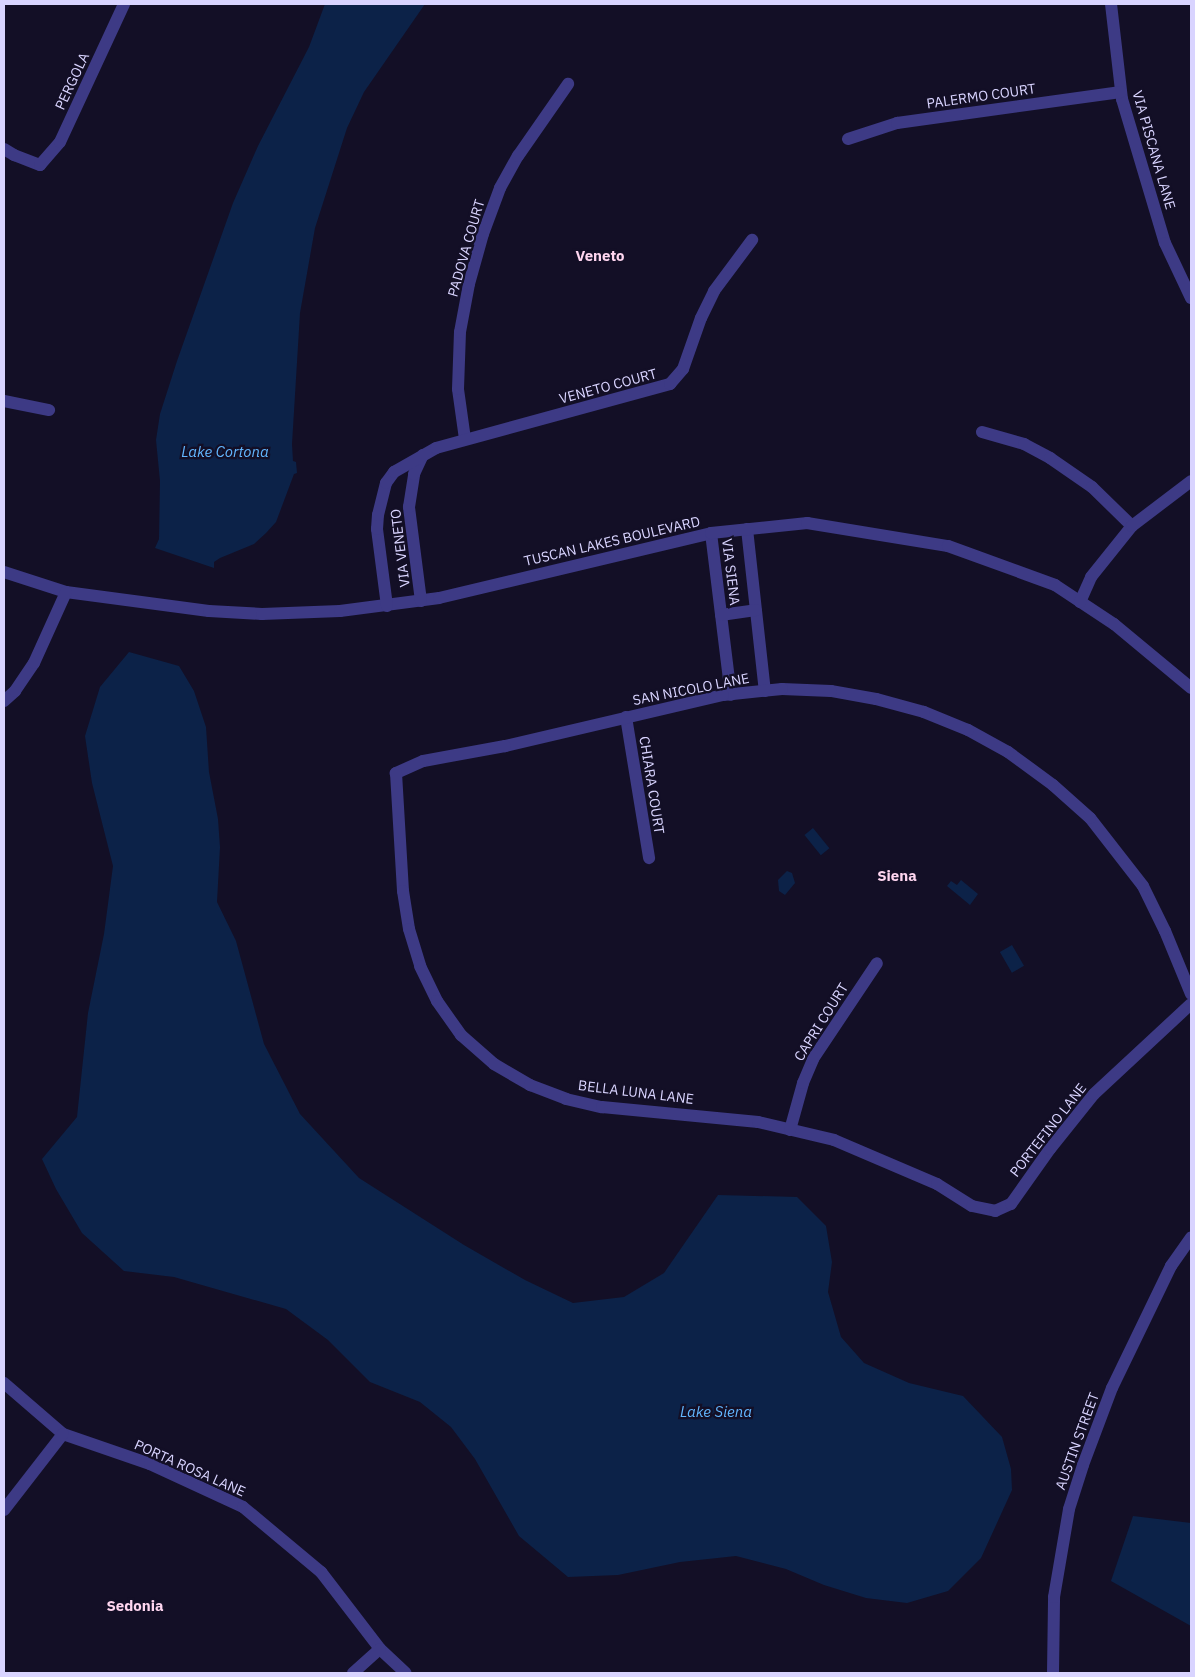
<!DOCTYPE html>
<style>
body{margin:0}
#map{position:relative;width:1195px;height:1677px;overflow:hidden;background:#130f26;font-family:"IBM Plex Sans",sans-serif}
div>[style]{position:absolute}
.water>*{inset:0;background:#0c2248;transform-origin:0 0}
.minor>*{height:12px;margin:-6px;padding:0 6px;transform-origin:6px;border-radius:6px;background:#3d3a85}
span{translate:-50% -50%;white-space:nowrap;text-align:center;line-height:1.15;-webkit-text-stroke:4.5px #130f26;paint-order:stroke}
.street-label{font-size:14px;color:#d9d4ff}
.neighbourhood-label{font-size:15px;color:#ffd6f0;font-weight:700}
.water-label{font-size:15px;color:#62b6ff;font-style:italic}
.frame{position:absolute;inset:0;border:5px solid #d9d4ff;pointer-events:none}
</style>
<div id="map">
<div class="water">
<div style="clip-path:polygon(325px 4px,425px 4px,364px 92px,347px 128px,315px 228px,300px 313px,292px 444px,293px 461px,296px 462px,297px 473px,294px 474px,276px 522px,266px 533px,254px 544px,220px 558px,214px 562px,214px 568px,155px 548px,159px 539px,160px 481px,156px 440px,160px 414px,177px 361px,233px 203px,258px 146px,309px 47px)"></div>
<div style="clip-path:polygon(129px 652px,179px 666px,194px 691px,206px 727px,209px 772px,218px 819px,220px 847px,217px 902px,236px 941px,264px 1044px,300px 1114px,359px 1178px,464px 1245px,525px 1280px,573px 1303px,624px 1297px,664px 1273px,718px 1195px,797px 1197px,826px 1226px,832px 1262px,828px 1292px,841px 1337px,864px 1363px,909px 1383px,963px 1396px,1002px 1437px,1011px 1469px,1012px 1490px,981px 1558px,948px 1591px,907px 1603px,866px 1598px,824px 1585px,786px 1569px,736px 1556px,680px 1562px,618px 1575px,568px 1577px,519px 1536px,475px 1459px,451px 1427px,420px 1402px,370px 1382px,328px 1340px,286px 1309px,174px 1277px,124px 1271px,82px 1233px,56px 1189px,42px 1159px,77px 1117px,88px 1013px,104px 934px,113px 866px,92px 783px,85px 736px,100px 687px)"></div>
<div style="left:813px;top:828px;width:26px;height:11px;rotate:51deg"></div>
<div style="clip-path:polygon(787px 871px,792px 873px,795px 883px,785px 895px,779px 891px,778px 880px)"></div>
<div style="clip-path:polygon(961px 880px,978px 894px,970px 905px,947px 886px,951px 881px,957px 885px)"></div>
<div style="left:1012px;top:945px;width:24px;height:14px;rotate:60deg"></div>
<div style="clip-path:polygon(1133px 1516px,1191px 1523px,1191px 1626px,1111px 1581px)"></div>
</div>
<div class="minor">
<div style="left:1111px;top:4px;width:96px;rotate:83.4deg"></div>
<div style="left:1122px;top:99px;width:150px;rotate:73.4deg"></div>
<div style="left:1165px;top:243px;width:61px;rotate:64.7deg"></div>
<div style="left:848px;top:139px;width:52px;rotate:-18.1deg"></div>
<div style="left:897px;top:123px;width:226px;rotate:-7.9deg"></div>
<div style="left:4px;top:149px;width:12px;rotate:31deg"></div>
<div style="left:14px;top:155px;width:28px;rotate:21deg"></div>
<div style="left:40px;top:165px;width:30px;rotate:-49deg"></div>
<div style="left:60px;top:142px;width:152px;rotate:-65.1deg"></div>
<div style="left:4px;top:401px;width:46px;rotate:11.3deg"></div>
<div style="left:982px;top:432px;width:44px;rotate:15.9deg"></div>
<div style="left:1024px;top:444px;width:30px;rotate:28deg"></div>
<div style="left:1050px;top:458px;width:51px;rotate:34.6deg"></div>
<div style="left:1092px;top:487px;width:56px;rotate:44.3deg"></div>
<div style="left:465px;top:439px;width:50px;rotate:-98deg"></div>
<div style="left:458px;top:389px;width:57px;rotate:-88deg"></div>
<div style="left:460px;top:332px;width:49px;rotate:-79.4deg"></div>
<div style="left:469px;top:284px;width:52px;rotate:-74.4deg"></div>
<div style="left:483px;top:234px;width:49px;rotate:-69.7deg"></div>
<div style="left:500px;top:188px;width:37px;rotate:-61deg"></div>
<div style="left:518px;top:156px;width:88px;rotate:-55.2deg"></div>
<div style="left:747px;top:529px;width:163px;rotate:83.7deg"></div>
<div style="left:711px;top:533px;width:163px;rotate:83deg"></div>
<div style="left:4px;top:572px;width:65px;rotate:17.9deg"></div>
<div style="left:66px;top:592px;width:144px;rotate:7.6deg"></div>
<div style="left:209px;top:611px;width:53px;rotate:3.2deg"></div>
<div style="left:262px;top:614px;width:78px;rotate:-2.2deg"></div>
<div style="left:340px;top:611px;width:100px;rotate:-7.5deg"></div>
<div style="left:439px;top:598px;width:280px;rotate:-13.4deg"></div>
<div style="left:711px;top:533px;width:97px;rotate:-5.9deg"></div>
<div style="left:807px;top:523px;width:143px;rotate:9.3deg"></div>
<div style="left:948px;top:546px;width:114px;rotate:20deg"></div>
<div style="left:1055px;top:585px;width:71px;rotate:33.5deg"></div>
<div style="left:1114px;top:624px;width:100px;rotate:39.7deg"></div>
<div style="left:421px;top:601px;width:95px;rotate:-97.3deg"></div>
<div style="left:409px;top:507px;width:33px;rotate:-81deg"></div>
<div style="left:414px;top:474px;width:21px;rotate:-65deg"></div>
<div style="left:1080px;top:602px;width:27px;rotate:-66deg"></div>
<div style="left:1091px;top:577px;width:65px;rotate:-51.2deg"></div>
<div style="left:1132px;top:526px;width:74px;rotate:-37.3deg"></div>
<div style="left:387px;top:606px;width:78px;rotate:-97.4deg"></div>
<div style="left:377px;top:529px;width:14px;rotate:-86deg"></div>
<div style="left:378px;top:515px;width:33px;rotate:-76deg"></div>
<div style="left:386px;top:483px;width:14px;rotate:-54deg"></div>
<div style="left:394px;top:472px;width:48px;rotate:-29.7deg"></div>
<div style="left:436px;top:448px;width:243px;rotate:-15.3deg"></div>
<div style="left:670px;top:384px;width:20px;rotate:-49deg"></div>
<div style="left:683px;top:369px;width:54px;rotate:-70.6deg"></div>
<div style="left:701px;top:318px;width:30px;rotate:-64deg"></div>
<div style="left:714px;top:291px;width:64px;rotate:-53.3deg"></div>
<div style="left:721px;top:615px;width:35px;rotate:-8deg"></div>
<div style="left:4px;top:701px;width:15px;rotate:-42deg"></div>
<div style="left:15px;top:691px;width:34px;rotate:-56deg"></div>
<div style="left:34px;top:663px;width:78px;rotate:-65.7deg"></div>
<div style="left:626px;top:717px;width:143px;rotate:80.7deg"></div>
<div style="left:1191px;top:994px;width:68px;rotate:-112.4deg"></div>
<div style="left:1165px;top:931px;width:50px;rotate:-116.1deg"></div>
<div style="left:1143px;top:886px;width:86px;rotate:-127.9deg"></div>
<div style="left:1090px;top:818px;width:50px;rotate:-138.3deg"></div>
<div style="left:1053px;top:785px;width:56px;rotate:-143.7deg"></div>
<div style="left:1008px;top:752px;width:46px;rotate:-151.2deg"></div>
<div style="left:968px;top:730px;width:48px;rotate:-157.8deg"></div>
<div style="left:924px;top:712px;width:50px;rotate:-164.8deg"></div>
<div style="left:876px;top:699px;width:46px;rotate:-169.9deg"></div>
<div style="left:831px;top:691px;width:49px;rotate:-177.7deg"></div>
<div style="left:782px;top:689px;width:59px;rotate:174.2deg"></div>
<div style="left:723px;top:695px;width:224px;rotate:166.8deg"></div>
<div style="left:505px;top:746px;width:83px;rotate:169.6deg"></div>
<div style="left:423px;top:761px;width:30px;rotate:156deg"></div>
<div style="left:396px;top:773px;width:118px;rotate:86.6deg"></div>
<div style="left:403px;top:891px;width:38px;rotate:81deg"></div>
<div style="left:409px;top:929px;width:39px;rotate:73deg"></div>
<div style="left:420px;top:966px;width:39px;rotate:64deg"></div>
<div style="left:437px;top:1001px;width:42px;rotate:54.8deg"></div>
<div style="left:461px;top:1035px;width:44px;rotate:41.3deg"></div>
<div style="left:494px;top:1064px;width:42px;rotate:30.3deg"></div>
<div style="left:530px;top:1085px;width:39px;rotate:21deg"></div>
<div style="left:566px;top:1099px;width:37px;rotate:13deg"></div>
<div style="left:602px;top:1107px;width:157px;rotate:5.5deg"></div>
<div style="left:758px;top:1122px;width:78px;rotate:13.3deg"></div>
<div style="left:834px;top:1140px;width:112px;rotate:23.1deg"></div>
<div style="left:937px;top:1184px;width:41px;rotate:32.2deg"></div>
<div style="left:972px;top:1206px;width:24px;rotate:12deg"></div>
<div style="left:995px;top:1211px;width:17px;rotate:-24deg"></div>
<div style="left:1011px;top:1204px;width:67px;rotate:-54.7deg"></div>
<div style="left:1050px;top:1149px;width:70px;rotate:-51.3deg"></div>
<div style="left:1094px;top:1094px;width:132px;rotate:-42.9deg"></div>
<div style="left:790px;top:1130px;width:49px;rotate:-74.5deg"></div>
<div style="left:803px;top:1083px;width:26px;rotate:-67deg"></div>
<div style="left:813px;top:1059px;width:115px;rotate:-56.3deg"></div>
<div style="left:4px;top:1383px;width:78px;rotate:40.8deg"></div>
<div style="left:63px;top:1434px;width:92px;rotate:19deg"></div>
<div style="left:150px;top:1464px;width:102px;rotate:24.8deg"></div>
<div style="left:243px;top:1507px;width:102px;rotate:39.8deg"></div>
<div style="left:321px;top:1572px;width:97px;rotate:52.5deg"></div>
<div style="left:380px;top:1649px;width:35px;rotate:43deg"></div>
<div style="left:4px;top:1510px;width:96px;rotate:-52.2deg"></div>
<div style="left:353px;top:1673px;width:36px;rotate:-42deg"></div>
<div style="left:1053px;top:1673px;width:76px;rotate:-89.2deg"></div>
<div style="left:1054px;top:1597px;width:89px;rotate:-80.3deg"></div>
<div style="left:1069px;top:1509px;width:46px;rotate:-72.3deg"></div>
<div style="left:1083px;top:1465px;width:82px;rotate:-69.4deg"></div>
<div style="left:1112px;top:1388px;width:136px;rotate:-64.2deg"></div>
<div style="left:1171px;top:1266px;width:35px;rotate:-55deg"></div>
</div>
<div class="street-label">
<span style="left:72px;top:81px;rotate:-65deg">PERGOLA</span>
<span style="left:981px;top:96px;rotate:-8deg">PALERMO COURT</span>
<span style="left:1154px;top:150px;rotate:74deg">VIA PISCANA LANE</span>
<span style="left:466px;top:248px;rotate:-74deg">PADOVA COURT</span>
<span style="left:608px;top:386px;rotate:-15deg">VENETO COURT</span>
<span style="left:612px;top:541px;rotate:-13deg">TUSCAN LAKES BOULEVARD</span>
<span style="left:400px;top:548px;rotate:-97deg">VIA VENETO</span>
<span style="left:731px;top:572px;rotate:83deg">VIA SIENA</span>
<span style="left:691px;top:689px;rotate:-11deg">SAN NICOLO LANE</span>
<span style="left:652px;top:785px;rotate:81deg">CHIARA COURT</span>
<span style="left:821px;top:1022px;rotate:-58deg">CAPRI COURT</span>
<span style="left:636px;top:1092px;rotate:7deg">BELLA LUNA LANE</span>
<span style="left:1048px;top:1130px;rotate:-52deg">PORTEFINO LANE</span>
<span style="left:1077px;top:1441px;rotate:-70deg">AUSTIN STREET</span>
<span style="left:190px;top:1468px;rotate:24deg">PORTA ROSA LANE</span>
</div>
<div class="neighbourhood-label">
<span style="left:600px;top:256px">Veneto</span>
<span style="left:897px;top:876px">Siena</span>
<span style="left:135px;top:1606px">Sedonia</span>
</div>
<div class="water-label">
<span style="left:225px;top:452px">Lake Cortona</span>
<span style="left:716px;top:1412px">Lake Siena</span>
</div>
<div class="frame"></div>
</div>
